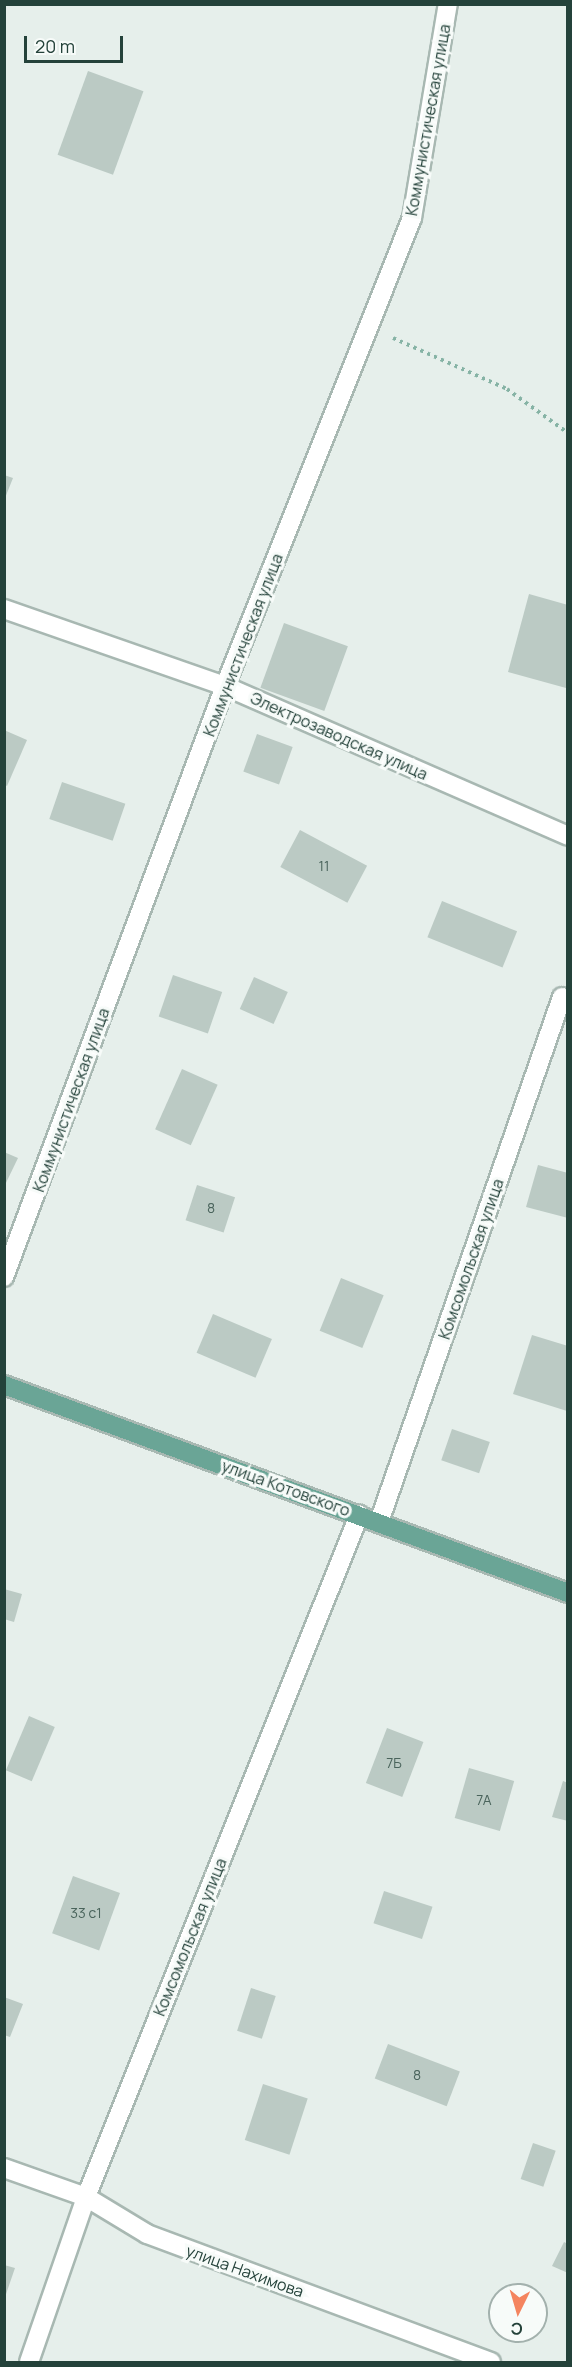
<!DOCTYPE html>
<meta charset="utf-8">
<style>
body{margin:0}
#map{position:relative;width:572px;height:2367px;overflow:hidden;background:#e6efeb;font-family:Manrope,sans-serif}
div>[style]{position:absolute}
.building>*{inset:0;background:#bbcac4;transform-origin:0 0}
.path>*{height:4px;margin-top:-2px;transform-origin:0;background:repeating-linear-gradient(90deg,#86b3a5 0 3px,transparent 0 7.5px)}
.roads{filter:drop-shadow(2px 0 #a8b8b2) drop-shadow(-2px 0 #a8b8b2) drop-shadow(0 2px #a8b8b2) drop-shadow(0 -2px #a8b8b2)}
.minor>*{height:18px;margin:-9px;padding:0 9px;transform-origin:9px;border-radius:9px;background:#fff}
.major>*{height:18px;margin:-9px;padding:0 9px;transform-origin:9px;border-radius:9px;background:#6aa596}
span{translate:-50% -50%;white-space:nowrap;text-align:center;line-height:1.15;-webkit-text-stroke:6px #f7fbf9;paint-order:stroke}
.number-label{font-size:14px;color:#4a645c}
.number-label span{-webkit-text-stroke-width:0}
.street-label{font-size:16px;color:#24423a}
.frame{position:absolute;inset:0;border:6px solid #24423a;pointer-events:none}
.north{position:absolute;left:488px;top:2283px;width:60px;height:60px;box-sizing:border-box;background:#f7fbf9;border:2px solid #a3b1ad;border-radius:50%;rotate:185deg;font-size:16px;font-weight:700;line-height:24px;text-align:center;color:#24423a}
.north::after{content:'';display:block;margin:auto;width:21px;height:27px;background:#f4845f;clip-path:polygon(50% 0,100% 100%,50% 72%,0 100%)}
.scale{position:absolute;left:24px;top:36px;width:99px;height:27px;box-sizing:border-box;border:3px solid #24423a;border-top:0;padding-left:8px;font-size:18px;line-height:21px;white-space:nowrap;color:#24423a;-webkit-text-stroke:4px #f7fbf9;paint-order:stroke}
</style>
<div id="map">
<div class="building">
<div style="left:88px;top:71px;width:59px;height:89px;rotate:20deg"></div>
<div style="clip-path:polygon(4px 475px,13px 478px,5px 498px,4px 498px)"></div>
<div style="clip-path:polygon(529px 594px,568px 605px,566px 688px,508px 672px)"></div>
<div style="left:284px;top:623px;width:68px;height:69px;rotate:20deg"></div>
<div style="clip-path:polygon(4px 730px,27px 740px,7px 786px,4px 784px)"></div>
<div style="left:257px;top:734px;width:38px;height:40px;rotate:20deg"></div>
<div style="left:62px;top:782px;width:67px;height:39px;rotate:19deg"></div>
<div style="left:300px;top:830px;width:76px;height:42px;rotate:28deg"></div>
<div style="left:442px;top:901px;width:81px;height:39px;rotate:22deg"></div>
<div style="left:173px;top:975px;width:52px;height:44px;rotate:19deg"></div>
<div style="left:254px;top:977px;width:37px;height:35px;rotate:24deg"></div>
<div style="left:182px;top:1069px;width:39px;height:66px;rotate:24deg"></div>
<div style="clip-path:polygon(4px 1152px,18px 1158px,4px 1187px)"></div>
<div style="clip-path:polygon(538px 1165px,568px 1173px,568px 1218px,526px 1207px)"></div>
<div style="left:197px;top:1185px;width:40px;height:37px;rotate:18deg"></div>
<div style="left:341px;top:1278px;width:46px;height:57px;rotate:22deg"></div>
<div style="left:213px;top:1314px;width:64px;height:42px;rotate:23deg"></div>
<div style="clip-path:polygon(532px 1335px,568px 1346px,567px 1411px,513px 1394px)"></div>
<div style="left:452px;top:1429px;width:40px;height:33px;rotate:19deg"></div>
<div style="clip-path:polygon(4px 1589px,22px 1594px,14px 1622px,4px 1619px)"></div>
<div style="left:29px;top:1716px;width:28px;height:59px;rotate:23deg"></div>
<div style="left:387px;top:1728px;width:39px;height:59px;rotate:21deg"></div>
<div style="left:469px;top:1768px;width:47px;height:52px;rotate:16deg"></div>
<div style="clip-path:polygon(563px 1781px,568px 1783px,568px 1821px,552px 1817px)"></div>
<div style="left:73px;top:1876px;width:50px;height:61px;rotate:20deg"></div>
<div style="left:384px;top:1891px;width:51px;height:34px;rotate:18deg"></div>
<div style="left:251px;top:1988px;width:26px;height:45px;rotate:18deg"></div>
<div style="clip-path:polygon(4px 1997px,23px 2004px,10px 2037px,4px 2035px)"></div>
<div style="left:388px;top:2044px;width:77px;height:37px;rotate:21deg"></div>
<div style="left:263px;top:2084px;width:47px;height:59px;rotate:18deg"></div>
<div style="left:533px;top:2143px;width:24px;height:38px;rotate:19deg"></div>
<div style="clip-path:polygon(564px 2242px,568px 2244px,568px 2273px,552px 2266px)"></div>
<div style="clip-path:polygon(4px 2265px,15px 2268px,5px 2297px,4px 2296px)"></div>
</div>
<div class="path">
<div style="left:393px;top:338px;width:125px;rotate:24.1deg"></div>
<div style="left:507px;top:389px;width:75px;rotate:35.8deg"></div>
</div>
<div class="roads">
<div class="minor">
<div style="left:4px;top:609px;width:234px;rotate:19.2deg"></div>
<div style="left:225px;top:686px;width:374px;rotate:23.6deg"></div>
<div style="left:4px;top:1277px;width:631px;rotate:-69.5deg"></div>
<div style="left:225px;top:686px;width:504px;rotate:-68.22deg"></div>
<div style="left:412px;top:218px;width:217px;rotate:-80.5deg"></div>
<div style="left:379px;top:1522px;width:556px;rotate:-70.78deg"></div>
<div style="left:4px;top:2168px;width:87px;rotate:19.5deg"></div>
<div style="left:86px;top:2197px;width:71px;rotate:31.2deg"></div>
<div style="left:147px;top:2234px;width:367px;rotate:20.4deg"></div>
<div style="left:29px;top:2362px;width:175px;rotate:-70.9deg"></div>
<div style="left:86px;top:2197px;width:735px;rotate:-68.18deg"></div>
</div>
<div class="major">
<div style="left:4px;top:1385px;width:601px;rotate:20.24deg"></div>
</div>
</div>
<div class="number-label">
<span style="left:324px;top:866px">11</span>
<span style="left:211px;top:1208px">8</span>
<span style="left:394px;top:1763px">7Б</span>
<span style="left:484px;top:1800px">7А</span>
<span style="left:86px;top:1913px">33 с1</span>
<span style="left:417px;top:2075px">8</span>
</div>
<div class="street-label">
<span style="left:428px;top:120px;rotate:-80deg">Коммунистическая улица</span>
<span style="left:243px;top:645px;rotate:-69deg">Коммунистическая улица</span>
<span style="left:339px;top:736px;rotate:24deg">Электрозаводская улица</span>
<span style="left:71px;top:1100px;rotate:-70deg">Коммунистическая улица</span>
<span style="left:471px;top:1259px;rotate:-71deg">Комсомольская улица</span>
<span style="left:286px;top:1488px;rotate:20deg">улица Котовского</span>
<span style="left:190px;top:1937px;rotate:-68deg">Комсомольская улица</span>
<span style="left:245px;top:2271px;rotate:20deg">улица Нахимова</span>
</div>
<div class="frame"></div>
<div class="north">С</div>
<div class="scale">20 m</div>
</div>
